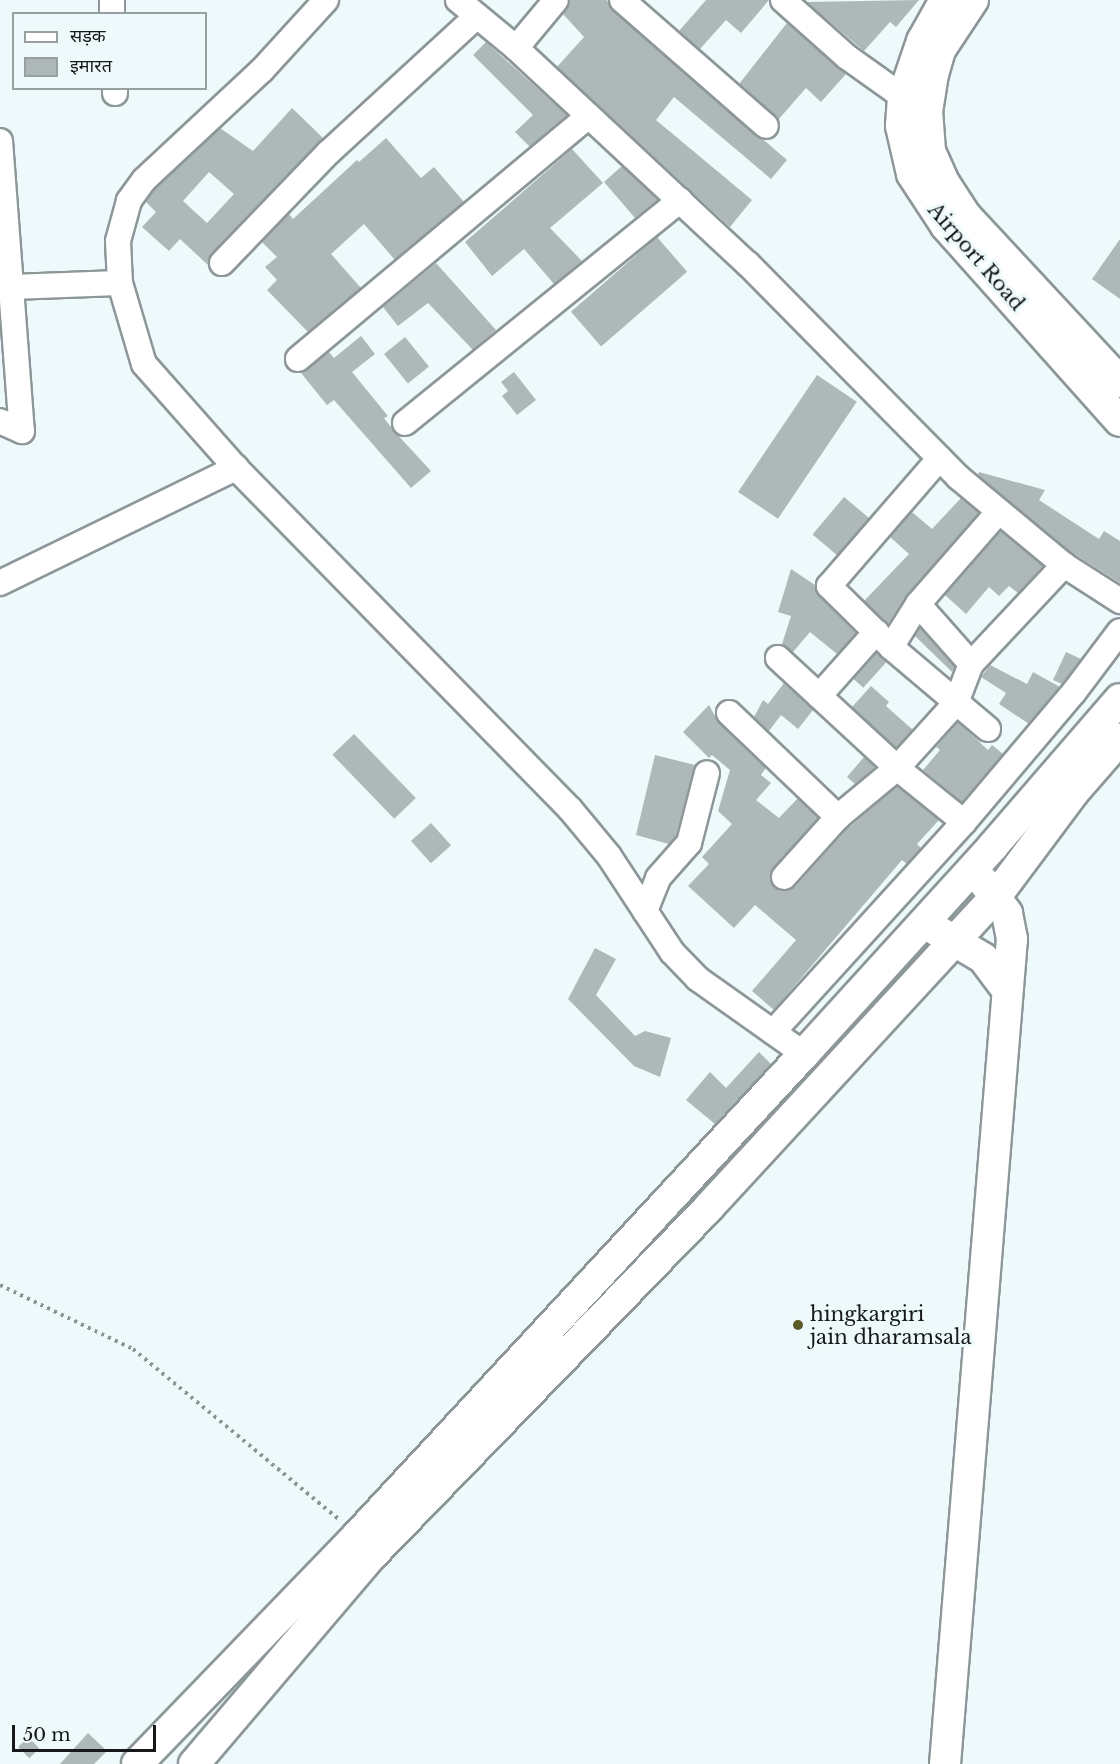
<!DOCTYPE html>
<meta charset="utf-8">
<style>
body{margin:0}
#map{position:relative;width:1120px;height:1764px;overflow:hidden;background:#eef9fb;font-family:"Libre Baskerville","Noto Sans Devanagari",serif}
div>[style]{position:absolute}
.building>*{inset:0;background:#aeb9b7;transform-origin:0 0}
.path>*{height:4px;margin-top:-2px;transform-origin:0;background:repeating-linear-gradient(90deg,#8d9496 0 3px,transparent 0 7.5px)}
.roads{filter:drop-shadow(2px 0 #8d9799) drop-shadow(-2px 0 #8d9799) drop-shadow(0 2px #8d9799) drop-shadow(0 -2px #8d9799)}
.minor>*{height:24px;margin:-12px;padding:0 12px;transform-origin:12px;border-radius:12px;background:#fff}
.major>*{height:30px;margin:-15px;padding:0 15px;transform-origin:15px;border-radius:15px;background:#fff}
.dots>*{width:16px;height:16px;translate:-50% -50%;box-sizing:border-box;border:3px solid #eef9fb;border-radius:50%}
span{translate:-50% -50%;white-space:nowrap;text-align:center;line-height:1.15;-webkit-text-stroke:6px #eef9fb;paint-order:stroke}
.street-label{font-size:20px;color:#16191a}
.poi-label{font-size:20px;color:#16191a}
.left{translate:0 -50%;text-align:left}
.legend{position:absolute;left:12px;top:12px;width:195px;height:78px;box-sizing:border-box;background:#eef9fb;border:2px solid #989fa1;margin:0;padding:8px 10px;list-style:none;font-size:18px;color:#16191a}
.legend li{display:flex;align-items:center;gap:12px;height:30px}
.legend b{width:30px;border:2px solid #989fa1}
.scale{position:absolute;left:12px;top:1725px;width:144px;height:27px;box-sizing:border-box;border:3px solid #16191a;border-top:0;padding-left:8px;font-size:18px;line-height:21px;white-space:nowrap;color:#16191a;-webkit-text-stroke:4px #eef9fb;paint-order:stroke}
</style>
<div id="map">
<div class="building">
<div style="clip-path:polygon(570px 0,607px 0,613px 11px,787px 160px,771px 179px,674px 97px,656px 120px,752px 200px,730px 227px,557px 67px,584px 37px,563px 14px)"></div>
<div style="clip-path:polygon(706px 0,769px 0,741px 33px,726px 20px,700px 49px,679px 31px)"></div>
<div style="clip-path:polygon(919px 0,896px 27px,890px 22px,864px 51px,806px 2px)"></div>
<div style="clip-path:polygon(787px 23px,846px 74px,821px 102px,806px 88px,778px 120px,739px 84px)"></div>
<div style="clip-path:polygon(486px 42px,567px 115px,530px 147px,515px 132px,533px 115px,473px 55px)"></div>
<div style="clip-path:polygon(evenodd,292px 108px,323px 138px,212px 253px,208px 265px,180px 239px,169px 251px,142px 227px,156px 212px,146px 202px,155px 189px,220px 128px,253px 151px,292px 108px,209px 172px,234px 194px,207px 223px,183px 201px,209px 172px)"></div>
<div style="clip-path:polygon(386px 138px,421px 178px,434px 167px,464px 202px,395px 260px,364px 224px,331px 254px,361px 288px,308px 332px,267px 290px,277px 280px,265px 267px,277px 257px,262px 242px,289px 214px,293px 219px,357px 160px,359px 162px)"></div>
<div style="clip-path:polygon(572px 149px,603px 183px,550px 228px,582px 261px,554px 284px,524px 249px,492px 276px,465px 242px)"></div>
<div style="clip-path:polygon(622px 166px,658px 200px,635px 218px,604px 182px)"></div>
<div style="left:657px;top:237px;width:46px;height:114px;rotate:49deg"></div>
<div style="clip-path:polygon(1120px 239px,1120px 299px,1092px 279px)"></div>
<div style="clip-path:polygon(436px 263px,496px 330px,473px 350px,428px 303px,398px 326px,383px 307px)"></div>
<div style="clip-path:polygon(361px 336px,375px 354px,352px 372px,388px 416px,384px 418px,394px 431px,431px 471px,411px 488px,334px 400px,327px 405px,301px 373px,329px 352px,334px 358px)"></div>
<div style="left:405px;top:337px;width:38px;height:27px;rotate:51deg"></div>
<div style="clip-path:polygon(514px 372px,536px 400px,517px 415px,502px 396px,508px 391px,501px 382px)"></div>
<div style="left:817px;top:375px;width:48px;height:141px;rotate:34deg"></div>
<div style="clip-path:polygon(979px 472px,1045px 490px,1039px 500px,1099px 539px,1104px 531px,1120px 541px,1120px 583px,1065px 548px,978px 475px)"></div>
<div style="left:844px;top:497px;width:33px;height:49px;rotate:40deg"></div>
<div style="clip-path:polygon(961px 498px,979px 513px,907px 595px,888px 624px,864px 601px,909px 554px,890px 537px,912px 512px,932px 529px)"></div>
<div style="clip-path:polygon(1001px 531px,1043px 566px,1018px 593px,1009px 586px,999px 596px,989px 587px,966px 614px,945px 595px)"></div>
<div style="clip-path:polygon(791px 569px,815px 585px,819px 596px,856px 633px,837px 654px,810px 632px,793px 652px,782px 644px,791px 616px,778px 612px)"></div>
<div style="clip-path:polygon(920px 628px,955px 667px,952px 672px,915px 636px)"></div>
<div style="clip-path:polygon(1066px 652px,1081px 659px,1062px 684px,1053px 680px)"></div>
<div style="left:877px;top:653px;width:13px;height:35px;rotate:42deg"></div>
<div style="clip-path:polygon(990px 665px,1027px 684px,1033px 672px,1060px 687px,1029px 724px,999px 704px,1006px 693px,981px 677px)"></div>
<div style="clip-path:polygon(784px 683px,813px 710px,798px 729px,781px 715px,769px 731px,754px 717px,763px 700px,768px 704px)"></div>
<div style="clip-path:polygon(871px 686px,889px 702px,886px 706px,913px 730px,896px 748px,852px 707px)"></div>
<div style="clip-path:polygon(709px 705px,719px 723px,766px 768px,761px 775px,771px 783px,756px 800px,779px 818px,798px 798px,818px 818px,773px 868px,771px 882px,780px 891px,795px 887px,845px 831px,897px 786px,939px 820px,917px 844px,921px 848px,907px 864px,902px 860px,774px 1010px,752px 991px,796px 940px,755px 905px,734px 928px,688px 886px,709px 864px,702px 857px,732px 824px,718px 811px,730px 770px,712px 755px,709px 758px,683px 732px)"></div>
<div style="clip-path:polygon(958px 722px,988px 750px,992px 745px,1003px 754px,962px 802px,923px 770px,940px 750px,936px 747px)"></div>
<div style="left:354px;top:734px;width:89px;height:30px;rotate:46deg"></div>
<div style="clip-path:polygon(655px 755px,695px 765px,676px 836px,669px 844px,636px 835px)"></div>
<div style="clip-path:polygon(864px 757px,875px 767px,855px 784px,847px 777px)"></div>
<div style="left:431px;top:823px;width:30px;height:27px;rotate:48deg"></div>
<div style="clip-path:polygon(595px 948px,616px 959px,596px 995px,635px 1036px,645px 1031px,671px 1038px,660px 1077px,634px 1066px,568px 999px)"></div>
<div style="clip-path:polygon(759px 1052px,771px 1064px,715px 1124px,686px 1100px,710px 1072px,726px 1088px)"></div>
<div style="clip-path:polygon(88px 1733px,107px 1751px,94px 1764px,60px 1764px)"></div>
<div style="left:28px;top:1737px;width:16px;height:14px;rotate:45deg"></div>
</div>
<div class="path">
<div style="left:0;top:1285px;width:148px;rotate:25.7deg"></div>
<div style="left:133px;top:1349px;width:270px;rotate:39.6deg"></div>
</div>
<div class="roads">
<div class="minor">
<div style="left:112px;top:0;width:14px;rotate:90deg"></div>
<div style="left:326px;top:0;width:95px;rotate:132.4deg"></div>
<div style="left:262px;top:70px;width:161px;rotate:137deg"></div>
<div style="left:144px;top:180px;width:26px;rotate:126deg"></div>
<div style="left:129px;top:201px;width:41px;rotate:105.4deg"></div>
<div style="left:118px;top:241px;width:42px;rotate:87.3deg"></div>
<div style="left:120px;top:283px;width:84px;rotate:73.5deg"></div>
<div style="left:144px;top:364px;width:139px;rotate:48.5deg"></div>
<div style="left:236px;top:468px;width:477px;rotate:45.6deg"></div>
<div style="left:570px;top:809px;width:61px;rotate:50.3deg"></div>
<div style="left:609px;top:856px;width:115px;rotate:56.7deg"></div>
<div style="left:672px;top:952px;width:37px;rotate:46deg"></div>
<div style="left:698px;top:979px;width:130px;rotate:35.3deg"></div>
<div style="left:458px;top:0;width:75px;rotate:39.6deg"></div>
<div style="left:516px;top:48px;width:317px;rotate:43deg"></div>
<div style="left:748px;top:264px;width:299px;rotate:45.4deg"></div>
<div style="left:958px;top:477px;width:138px;rotate:39.7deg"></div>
<div style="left:1064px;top:565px;width:67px;rotate:32.7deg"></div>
<div style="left:622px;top:0;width:191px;rotate:41.2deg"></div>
<div style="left:783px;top:0;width:86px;rotate:41.7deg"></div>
<div style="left:847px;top:57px;width:69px;rotate:35.5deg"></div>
<div style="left:516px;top:48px;width:62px;rotate:-50.2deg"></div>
<div style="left:115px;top:88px;width:5px;rotate:90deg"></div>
<div style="left:0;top:141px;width:291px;rotate:85.7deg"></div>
<div style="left:22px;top:431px;width:24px;rotate:-156deg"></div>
<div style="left:222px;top:263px;width:153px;rotate:-46.1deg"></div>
<div style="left:328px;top:153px;width:202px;rotate:-42.6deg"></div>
<div style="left:0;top:282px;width:11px;rotate:27deg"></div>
<div style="left:10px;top:287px;width:110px;rotate:-2.1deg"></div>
<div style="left:298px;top:359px;width:379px;rotate:-39.9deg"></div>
<div style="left:405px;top:423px;width:354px;rotate:-39deg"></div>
<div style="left:0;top:583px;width:263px;rotate:-26deg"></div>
<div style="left:918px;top:604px;width:80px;rotate:48.5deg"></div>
<div style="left:891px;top:647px;width:87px;rotate:-135.5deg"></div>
<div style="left:829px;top:586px;width:169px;rotate:-49.1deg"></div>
<div style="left:778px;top:658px;width:162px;rotate:42.7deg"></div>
<div style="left:897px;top:768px;width:86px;rotate:38.9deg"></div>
<div style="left:819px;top:696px;width:86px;rotate:-48.3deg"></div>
<div style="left:729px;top:713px;width:151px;rotate:43.7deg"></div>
<div style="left:988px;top:729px;width:127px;rotate:-139.8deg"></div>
<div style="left:891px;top:647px;width:51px;rotate:-57.9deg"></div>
<div style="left:918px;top:604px;width:123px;rotate:-48.9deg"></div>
<div style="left:784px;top:877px;width:81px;rotate:-48deg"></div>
<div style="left:838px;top:817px;width:77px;rotate:-39.7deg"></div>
<div style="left:897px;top:768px;width:88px;rotate:-47.8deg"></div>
<div style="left:956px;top:703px;width:42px;rotate:-69deg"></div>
<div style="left:971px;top:664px;width:136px;rotate:-46.8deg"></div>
<div style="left:645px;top:911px;width:35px;rotate:-68deg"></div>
<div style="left:658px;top:878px;width:47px;rotate:-48.5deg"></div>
<div style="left:689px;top:843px;width:72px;rotate:-75.6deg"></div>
<div style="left:773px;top:1032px;width:284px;rotate:-47.7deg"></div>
<div style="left:964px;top:822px;width:170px;rotate:-49.8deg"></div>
<div style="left:1074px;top:692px;width:76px;rotate:-53deg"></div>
</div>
<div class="major">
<div style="left:945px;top:0;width:47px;rotate:119.3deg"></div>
<div style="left:922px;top:41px;width:59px;rotate:108.7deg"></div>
<div style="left:903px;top:97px;width:29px;rotate:94deg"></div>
<div style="left:901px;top:126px;width:49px;rotate:77.1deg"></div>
<div style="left:912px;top:174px;width:62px;rotate:56.8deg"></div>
<div style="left:946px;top:226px;width:261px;rotate:48.3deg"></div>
<div style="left:973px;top:0;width:60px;rotate:123.4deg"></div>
<div style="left:940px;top:50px;width:25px;rotate:106deg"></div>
<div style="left:933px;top:74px;width:36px;rotate:99deg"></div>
<div style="left:927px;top:110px;width:41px;rotate:85.8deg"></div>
<div style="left:930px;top:151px;width:36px;rotate:66deg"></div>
<div style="left:945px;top:184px;width:37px;rotate:57deg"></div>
<div style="left:965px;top:215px;width:228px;rotate:47.1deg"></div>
<div style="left:936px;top:930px;width:55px;rotate:30.8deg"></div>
<div style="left:983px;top:958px;width:38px;rotate:53deg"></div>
<div style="left:137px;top:1764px;width:318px;rotate:-46deg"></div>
<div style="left:358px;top:1535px;width:656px;rotate:-47.16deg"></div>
<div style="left:804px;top:1054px;width:281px;rotate:-47.7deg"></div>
<div style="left:993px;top:846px;width:194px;rotate:-49.2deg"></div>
<div style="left:194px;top:1764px;width:276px;rotate:-49.6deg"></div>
<div style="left:373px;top:1554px;width:483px;rotate:-45.9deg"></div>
<div style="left:709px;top:1207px;width:425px;rotate:-47.3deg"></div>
<div style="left:997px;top:895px;width:127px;rotate:-53.3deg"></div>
<div style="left:1073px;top:793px;width:72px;rotate:-49deg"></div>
<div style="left:945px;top:1764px;width:828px;rotate:-85.36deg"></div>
<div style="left:1012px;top:939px;width:26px;rotate:-101deg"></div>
<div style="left:1007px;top:913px;width:39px;rotate:-127deg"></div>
</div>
</div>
<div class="dots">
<div style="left:798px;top:1325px;background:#5b5a26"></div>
</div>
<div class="street-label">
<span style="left:976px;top:257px;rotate:49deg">Airport Road</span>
</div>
<div class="poi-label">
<span class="left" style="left:810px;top:1326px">hingkargiri<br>jain dharamsala</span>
</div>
<ul class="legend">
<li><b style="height:8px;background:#fff"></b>सड़क</li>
<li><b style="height:16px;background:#aeb9b7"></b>इमारत</li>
</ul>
<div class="scale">50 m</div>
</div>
